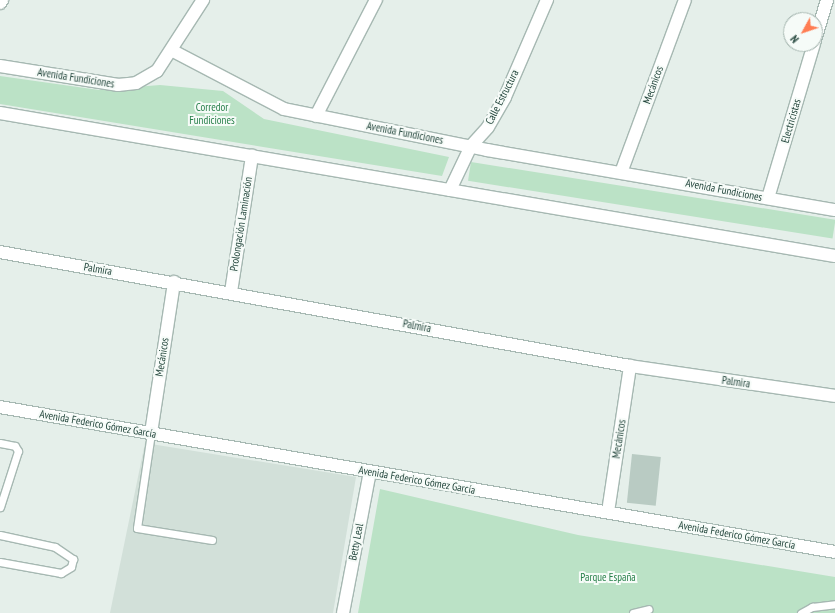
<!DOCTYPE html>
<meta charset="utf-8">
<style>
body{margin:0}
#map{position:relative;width:835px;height:613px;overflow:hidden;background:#e5efea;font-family:"PT Sans Narrow",sans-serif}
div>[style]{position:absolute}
.built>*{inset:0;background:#d2e0d9}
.green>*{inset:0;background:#bbe2c6;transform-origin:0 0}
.building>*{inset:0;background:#b9cbc3;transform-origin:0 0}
.roads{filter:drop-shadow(1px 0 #a6b8b2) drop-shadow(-1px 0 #a6b8b2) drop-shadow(0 1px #a6b8b2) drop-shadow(0 -1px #a6b8b2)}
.service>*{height:7px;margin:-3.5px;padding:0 3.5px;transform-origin:3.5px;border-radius:3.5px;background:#fff}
.minor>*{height:12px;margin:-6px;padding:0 6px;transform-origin:6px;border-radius:6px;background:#fff}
.tertiary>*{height:12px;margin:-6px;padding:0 6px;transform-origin:6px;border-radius:6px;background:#fff}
span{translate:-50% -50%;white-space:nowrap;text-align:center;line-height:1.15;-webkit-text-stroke:4px #f6fbf8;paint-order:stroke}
.street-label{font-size:11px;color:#21443a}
.park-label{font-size:11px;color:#267f49}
.north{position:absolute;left:783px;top:12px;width:40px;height:40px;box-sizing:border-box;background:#f6fbf8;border:1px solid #a1b2ac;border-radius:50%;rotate:230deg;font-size:11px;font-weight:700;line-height:16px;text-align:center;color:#21443a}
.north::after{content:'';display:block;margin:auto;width:14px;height:18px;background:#ff7d53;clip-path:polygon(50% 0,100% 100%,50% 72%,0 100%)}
</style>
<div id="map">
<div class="built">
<div style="clip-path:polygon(145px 443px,356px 477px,333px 613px,110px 613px)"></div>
</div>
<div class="green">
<div style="clip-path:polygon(0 76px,99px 90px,160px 85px,223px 91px,264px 119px,449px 157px,442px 176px,0 104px)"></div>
<div style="left:471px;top:162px;width:369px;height:19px;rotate:9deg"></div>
<div style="clip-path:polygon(380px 489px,578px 535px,835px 577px,835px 613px,358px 613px)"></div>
</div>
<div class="building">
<div style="left:632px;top:454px;width:29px;height:49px;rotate:6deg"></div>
</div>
<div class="roads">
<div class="service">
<div style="left:151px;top:433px;width:96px;rotate:98.4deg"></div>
<div style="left:137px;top:528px;width:76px;rotate:9.1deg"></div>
<div style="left:0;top:443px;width:15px;rotate:11deg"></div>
<div style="left:15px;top:446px;width:6px;rotate:59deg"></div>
<div style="left:18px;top:451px;width:59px;rotate:107.8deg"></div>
<div style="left:0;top:535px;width:56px;rotate:12.3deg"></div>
<div style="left:55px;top:547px;width:22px;rotate:34deg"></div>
<div style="left:73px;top:559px;width:8px;rotate:104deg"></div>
<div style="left:71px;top:567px;width:12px;rotate:149deg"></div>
<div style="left:61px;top:573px;width:62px;rotate:-169.8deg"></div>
<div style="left:633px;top:613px;width:16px;rotate:-14deg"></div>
<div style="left:801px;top:613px;width:13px;rotate:-29deg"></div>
<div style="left:812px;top:607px;width:23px;rotate:-7deg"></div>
</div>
<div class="minor">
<div style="left:0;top:3px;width:4px;rotate:-56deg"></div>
<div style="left:815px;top:40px;width:42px;rotate:-73.3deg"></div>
<div style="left:173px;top:51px;width:125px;rotate:27.6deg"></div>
<div style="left:284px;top:109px;width:207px;rotate:11.4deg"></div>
<div style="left:487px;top:150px;width:353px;rotate:9.8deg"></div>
<div style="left:0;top:66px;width:120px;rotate:9.1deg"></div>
<div style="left:118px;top:85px;width:18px;rotate:-6deg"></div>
<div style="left:136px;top:83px;width:24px;rotate:-30deg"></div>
<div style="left:157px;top:71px;width:85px;rotate:-57.1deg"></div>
<div style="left:0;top:113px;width:847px;rotate:9.72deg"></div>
<div style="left:316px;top:116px;width:131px;rotate:-62.7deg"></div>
<div style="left:622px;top:170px;width:181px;rotate:-69.7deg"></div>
<div style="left:450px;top:190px;width:49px;rotate:-64.5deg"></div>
<div style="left:471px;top:146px;width:25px;rotate:-48deg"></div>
<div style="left:488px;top:127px;width:34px;rotate:-60deg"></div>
<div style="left:505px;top:97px;width:106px;rotate:-66.6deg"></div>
<div style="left:768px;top:198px;width:161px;rotate:-73.4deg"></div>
<div style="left:0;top:252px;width:640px;rotate:10.26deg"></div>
<div style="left:630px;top:366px;width:207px;rotate:8.3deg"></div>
<div style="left:231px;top:292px;width:138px;rotate:-81.2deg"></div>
<div style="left:151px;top:433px;width:153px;rotate:-81.3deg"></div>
<div style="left:608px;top:512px;width:148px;rotate:-81.4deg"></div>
<div style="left:343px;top:613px;width:144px;rotate:-79.2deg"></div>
</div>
<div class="tertiary">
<div style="left:0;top:407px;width:847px;rotate:9.85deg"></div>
</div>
</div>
<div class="street-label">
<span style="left:76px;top:78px;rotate:9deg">Avenida Fundiciones</span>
<span style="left:653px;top:85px;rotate:-70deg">Mecánicos</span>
<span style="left:502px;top:97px;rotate:-63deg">Calle Estructura</span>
<span style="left:791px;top:121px;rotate:-74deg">Electricistas</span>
<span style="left:405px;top:133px;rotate:11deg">Avenida Fundiciones</span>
<span style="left:724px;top:190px;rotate:11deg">Avenida Fundiciones</span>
<span style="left:241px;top:224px;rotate:-81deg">Prolongación Laminación</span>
<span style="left:98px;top:269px;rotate:10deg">Palmira</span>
<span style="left:417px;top:326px;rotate:11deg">Palmira</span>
<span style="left:162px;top:357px;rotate:-81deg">Mecánicos</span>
<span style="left:736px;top:382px;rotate:8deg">Palmira</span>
<span style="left:98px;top:424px;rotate:10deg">Avenida Federico Gómez García</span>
<span style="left:619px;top:439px;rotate:-81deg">Mecánicos</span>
<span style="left:417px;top:480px;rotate:10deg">Avenida Federico Gómez García</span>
<span style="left:737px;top:535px;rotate:10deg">Avenida Federico Gómez García</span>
<span style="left:356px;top:542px;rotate:-79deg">Betty Leal</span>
</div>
<div class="park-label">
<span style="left:212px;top:114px">Corredor<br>Fundiciones</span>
<span style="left:608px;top:577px">Parque España</span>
</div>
<div class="north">N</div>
</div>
